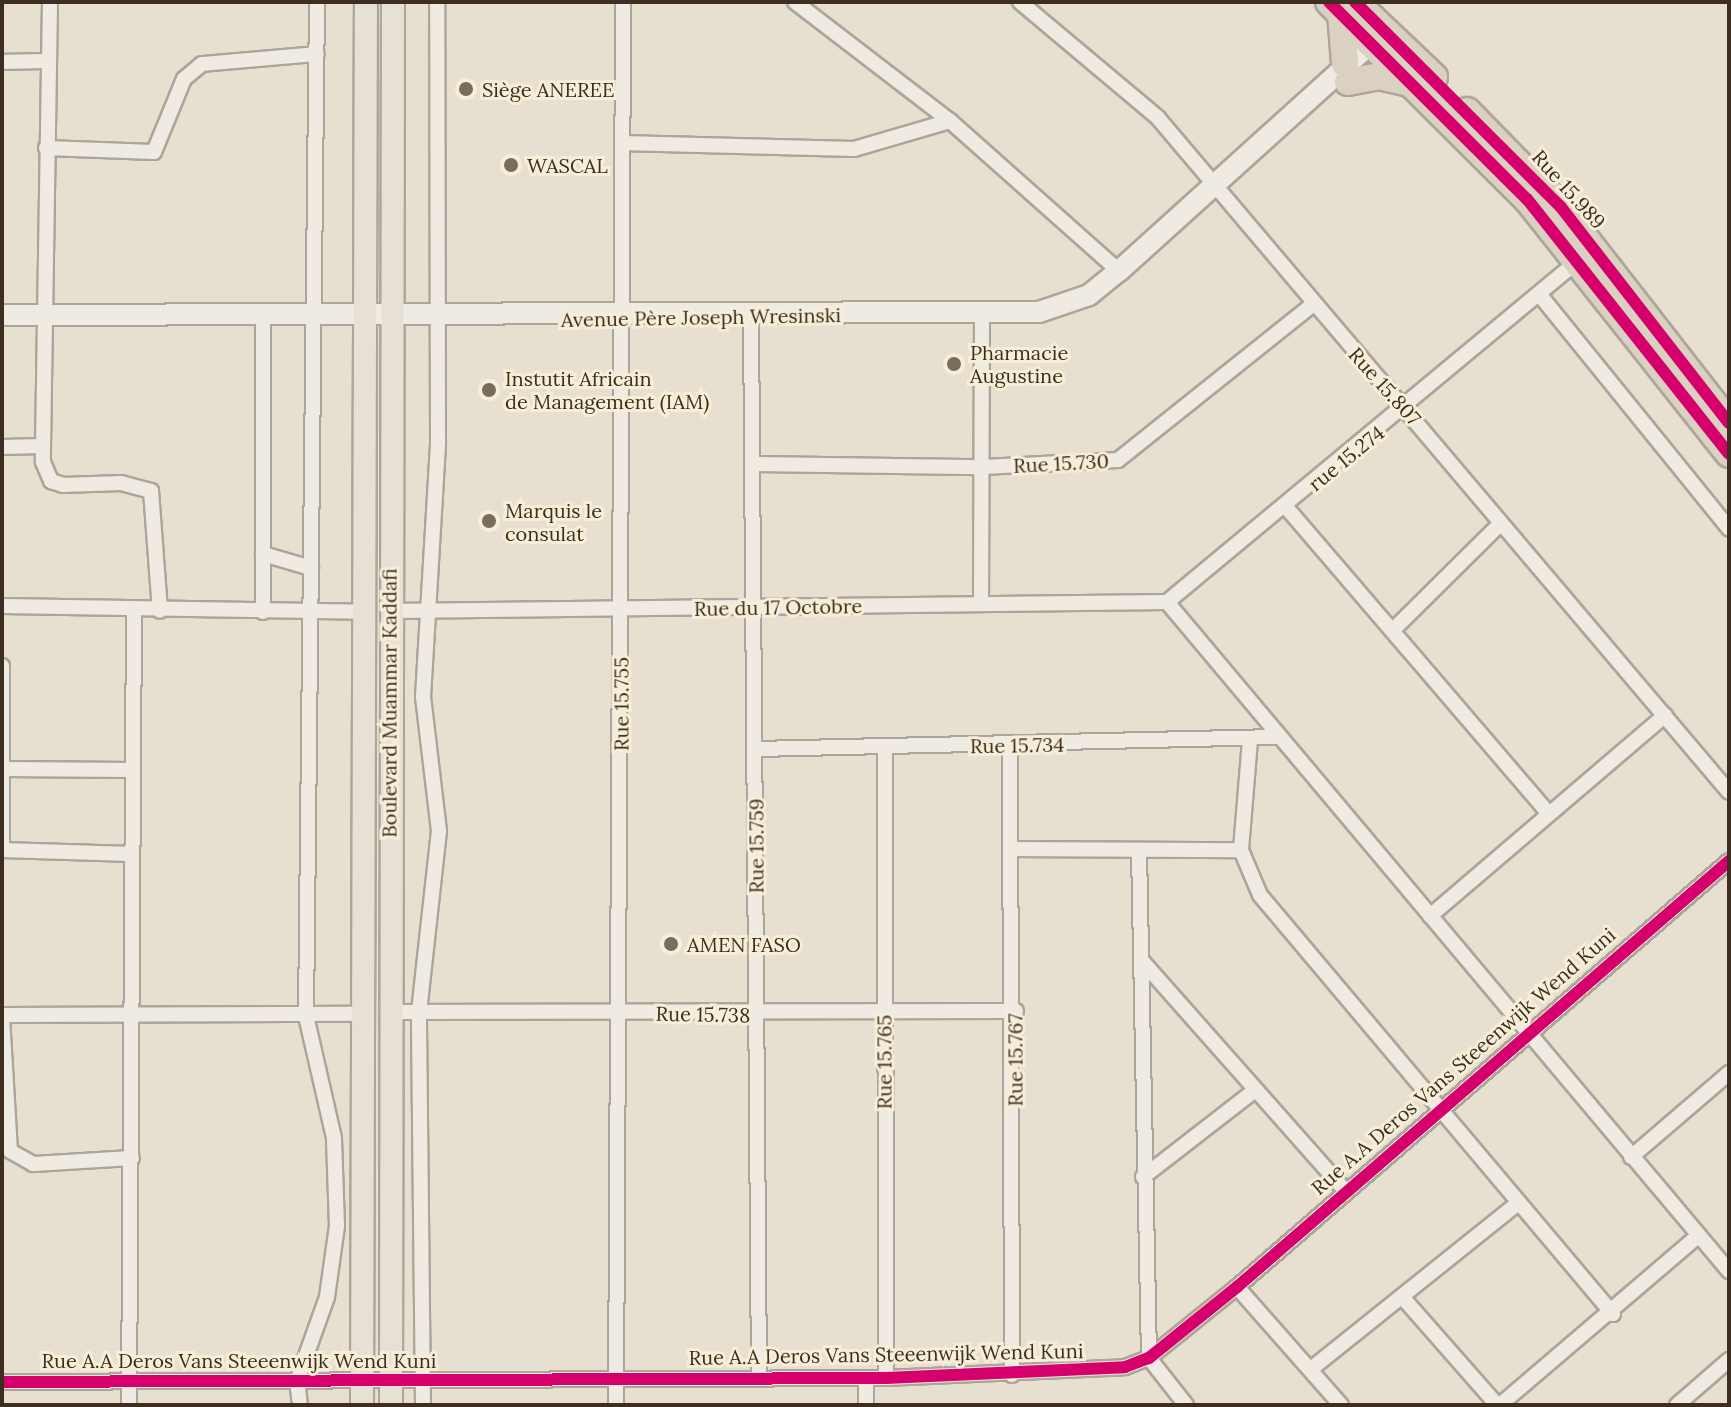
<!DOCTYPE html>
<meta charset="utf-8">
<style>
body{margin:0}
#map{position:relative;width:1731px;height:1407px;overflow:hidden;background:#e7e0d1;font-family:Lora,serif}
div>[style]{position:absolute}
.roads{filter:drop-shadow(2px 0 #ada599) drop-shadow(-2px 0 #ada599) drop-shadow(0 2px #ada599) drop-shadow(0 -2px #ada599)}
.street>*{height:14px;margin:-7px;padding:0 7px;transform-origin:7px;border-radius:7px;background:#efebe3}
.secondary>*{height:20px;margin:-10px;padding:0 10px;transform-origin:10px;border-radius:10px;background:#efebe3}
.primary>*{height:22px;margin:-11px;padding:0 11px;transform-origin:11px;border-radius:11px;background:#e6e1d4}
.highway>*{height:26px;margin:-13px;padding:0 13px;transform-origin:13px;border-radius:13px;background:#dad1c2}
.cycleway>*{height:12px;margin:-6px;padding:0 6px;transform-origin:6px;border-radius:6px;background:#d6006c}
.dots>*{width:22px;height:22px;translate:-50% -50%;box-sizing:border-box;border:4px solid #f7eed8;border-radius:50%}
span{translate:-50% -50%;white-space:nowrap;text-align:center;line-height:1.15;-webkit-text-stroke:6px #f7eed8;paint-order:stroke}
.poi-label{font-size:20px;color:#3d2e20}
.left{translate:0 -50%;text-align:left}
.street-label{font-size:20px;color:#3d2e20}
.frame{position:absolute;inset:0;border:4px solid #3d2e20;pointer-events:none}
</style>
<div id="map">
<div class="roads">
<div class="street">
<div style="left:50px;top:2px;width:460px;rotate:90.9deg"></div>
<div style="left:43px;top:462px;width:21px;rotate:67deg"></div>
<div style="left:51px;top:481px;width:13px;rotate:18deg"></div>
<div style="left:63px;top:485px;width:58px;rotate:-2deg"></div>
<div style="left:121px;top:483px;width:31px;rotate:15deg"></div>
<div style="left:151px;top:491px;width:120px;rotate:85.7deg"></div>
<div style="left:795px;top:2px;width:195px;rotate:37.5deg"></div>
<div style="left:950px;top:121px;width:226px;rotate:41.6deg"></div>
<div style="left:1020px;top:2px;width:180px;rotate:40deg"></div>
<div style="left:1158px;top:118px;width:883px;rotate:49.73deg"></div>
<div style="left:2px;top:62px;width:47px;rotate:-1.2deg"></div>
<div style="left:622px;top:143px;width:232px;rotate:1.5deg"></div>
<div style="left:854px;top:149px;width:100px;rotate:-16.3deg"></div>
<div style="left:46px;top:148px;width:108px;rotate:2.1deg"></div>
<div style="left:154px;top:152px;width:79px;rotate:-67.7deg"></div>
<div style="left:184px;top:79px;width:23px;rotate:-40deg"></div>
<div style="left:202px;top:64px;width:115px;rotate:-5deg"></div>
<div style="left:1539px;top:294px;width:302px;rotate:51deg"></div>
<div style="left:751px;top:315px;width:1062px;rotate:89.57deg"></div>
<div style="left:263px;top:317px;width:295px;rotate:90deg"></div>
<div style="left:2px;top:447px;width:41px;rotate:-1.4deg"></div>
<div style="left:755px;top:464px;width:229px;rotate:0.8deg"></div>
<div style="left:984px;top:467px;width:134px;rotate:-3deg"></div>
<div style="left:1118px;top:460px;width:248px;rotate:-38.6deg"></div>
<div style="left:1286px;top:507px;width:403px;rotate:49.4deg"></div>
<div style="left:263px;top:554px;width:50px;rotate:16.3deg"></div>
<div style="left:981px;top:601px;width:286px;rotate:-89.8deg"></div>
<div style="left:1167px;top:602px;width:874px;rotate:49.97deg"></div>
<div style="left:1167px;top:602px;width:535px;rotate:-39.7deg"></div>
<div style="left:2px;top:606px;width:362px;rotate:0.9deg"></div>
<div style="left:389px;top:611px;width:778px;rotate:-0.66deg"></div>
<div style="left:1393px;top:630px;width:152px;rotate:-44.7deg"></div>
<div style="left:2px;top:666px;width:184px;rotate:90deg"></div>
<div style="left:1250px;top:740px;width:110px;rotate:94.7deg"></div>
<div style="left:1241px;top:850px;width:49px;rotate:67.1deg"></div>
<div style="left:1260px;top:895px;width:548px;rotate:49.89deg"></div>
<div style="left:1010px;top:745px;width:630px;rotate:89.82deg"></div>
<div style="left:885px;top:746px;width:632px;rotate:89.91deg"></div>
<div style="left:756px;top:749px;width:521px;rotate:-1.32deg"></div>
<div style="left:4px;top:769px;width:128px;rotate:0.4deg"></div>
<div style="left:1014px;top:849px;width:227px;rotate:0.3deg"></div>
<div style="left:2px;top:850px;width:130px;rotate:1.8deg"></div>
<div style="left:1139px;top:850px;width:508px;rotate:88.87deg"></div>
<div style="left:1430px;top:916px;width:309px;rotate:-40.5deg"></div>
<div style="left:1142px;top:961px;width:305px;rotate:48.5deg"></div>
<div style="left:390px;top:1012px;width:626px;rotate:-0.09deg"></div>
<div style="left:2px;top:1015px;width:360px;rotate:-0.2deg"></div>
<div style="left:2px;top:1017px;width:134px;rotate:86.6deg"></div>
<div style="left:10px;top:1151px;width:26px;rotate:29deg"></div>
<div style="left:33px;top:1164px;width:99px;rotate:-3.5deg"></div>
<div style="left:1631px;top:1157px;width:129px;rotate:-40.6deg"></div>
<div style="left:1143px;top:1177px;width:142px;rotate:-37.8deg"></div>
<div style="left:1237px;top:1287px;width:157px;rotate:48.6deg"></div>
<div style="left:1404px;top:1299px;width:141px;rotate:48.7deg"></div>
<div style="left:1149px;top:1358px;width:60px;rotate:51.8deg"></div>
<div style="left:1311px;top:1369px;width:265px;rotate:-38.7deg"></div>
<div style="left:866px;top:1378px;width:27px;rotate:90deg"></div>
<div style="left:2px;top:1382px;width:884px;rotate:-0.26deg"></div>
<div style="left:886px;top:1378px;width:239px;rotate:-2.6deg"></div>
<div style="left:1125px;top:1367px;width:26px;rotate:-21deg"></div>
<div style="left:1149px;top:1358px;width:113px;rotate:-38.9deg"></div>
<div style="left:1237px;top:1287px;width:651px;rotate:-40.89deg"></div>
<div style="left:129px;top:1405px;width:796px;rotate:-89.64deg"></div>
<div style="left:300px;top:1405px;width:24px;rotate:-97deg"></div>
<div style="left:297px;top:1381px;width:89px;rotate:-70.3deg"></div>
<div style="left:327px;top:1297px;width:72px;rotate:-82deg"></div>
<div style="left:337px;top:1226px;width:88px;rotate:-92deg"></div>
<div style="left:334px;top:1138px;width:125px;rotate:-102.9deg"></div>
<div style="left:306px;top:1016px;width:1014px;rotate:-89.38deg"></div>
<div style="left:423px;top:1405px;width:393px;rotate:-90.6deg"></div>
<div style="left:419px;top:1012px;width:182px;rotate:-83.7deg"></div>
<div style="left:439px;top:831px;width:135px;rotate:-96.8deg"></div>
<div style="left:423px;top:697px;width:255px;rotate:-86.6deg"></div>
<div style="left:438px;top:442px;width:440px;rotate:-90.1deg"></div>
<div style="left:616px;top:1405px;width:1403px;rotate:-89.71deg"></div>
<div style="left:1500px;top:1405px;width:260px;rotate:-40.5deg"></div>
<div style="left:1677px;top:1405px;width:69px;rotate:-40.9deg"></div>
</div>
<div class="secondary">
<div style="left:2px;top:315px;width:1037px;rotate:-0.17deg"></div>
<div style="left:1039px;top:312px;width:53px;rotate:-18.8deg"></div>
<div style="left:1089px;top:295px;width:38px;rotate:-39deg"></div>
<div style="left:1119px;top:271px;width:353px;rotate:-42.1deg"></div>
</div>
<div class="primary">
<div style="left:362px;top:1405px;width:1403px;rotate:-89.84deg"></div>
<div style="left:391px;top:1405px;width:1403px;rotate:-89.92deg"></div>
</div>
<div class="highway">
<div style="left:1329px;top:2px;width:279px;rotate:44.9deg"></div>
<div style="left:1527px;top:199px;width:325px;rotate:51.6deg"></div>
<div style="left:1355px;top:2px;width:109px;rotate:43.5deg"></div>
<div style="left:1341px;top:13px;width:51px;rotate:85.5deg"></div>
<div style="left:1348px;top:82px;width:32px;rotate:-11deg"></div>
<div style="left:1379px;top:76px;width:36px;rotate:13deg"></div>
<div style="left:1467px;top:111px;width:133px;rotate:45.6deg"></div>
<div style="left:1560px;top:206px;width:275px;rotate:52.1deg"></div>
</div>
</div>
<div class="cycleway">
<div style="left:1329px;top:2px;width:279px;rotate:44.9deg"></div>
<div style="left:1527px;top:199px;width:325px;rotate:51.6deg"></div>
<div style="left:1355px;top:2px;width:289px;rotate:44.9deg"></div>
<div style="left:1560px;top:206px;width:275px;rotate:52.1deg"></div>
<div style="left:2px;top:1382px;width:884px;rotate:-0.26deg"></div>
<div style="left:886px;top:1378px;width:239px;rotate:-2.6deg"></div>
<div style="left:1125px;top:1367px;width:26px;rotate:-21deg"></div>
<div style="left:1149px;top:1358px;width:113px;rotate:-38.9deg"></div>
<div style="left:1237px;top:1287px;width:651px;rotate:-40.89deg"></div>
</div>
<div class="dots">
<div style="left:466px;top:89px;background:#786c5e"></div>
<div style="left:511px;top:165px;background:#786c5e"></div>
<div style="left:954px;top:364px;background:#786c5e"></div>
<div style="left:489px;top:390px;background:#786c5e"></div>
<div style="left:489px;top:521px;background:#786c5e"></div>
<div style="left:671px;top:944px;background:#786c5e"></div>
</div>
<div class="poi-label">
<span class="left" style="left:482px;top:89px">Siège ANEREE</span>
<span class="left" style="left:527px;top:165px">WASCAL</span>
<span class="left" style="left:970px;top:364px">Pharmacie<br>Augustine</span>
<span class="left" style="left:505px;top:390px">Instutit Africain<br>de Management (IAM)</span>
<span class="left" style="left:505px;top:522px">Marquis le<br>consulat</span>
<span class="left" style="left:687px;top:944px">AMEN FASO</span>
</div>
<div class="street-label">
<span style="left:1569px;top:189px;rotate:48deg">Rue 15.989</span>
<span style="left:701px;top:317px;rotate:-1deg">Avenue Père Joseph Wresinski</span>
<span style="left:1385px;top:386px;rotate:48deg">Rue 15.807</span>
<span style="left:1346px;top:458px;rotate:-39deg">rue 15.274</span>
<span style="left:1061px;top:463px;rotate:-3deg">Rue 15.730</span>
<span style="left:778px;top:607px;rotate:-1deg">Rue du 17 Octobre</span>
<span style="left:389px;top:703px;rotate:-90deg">Boulevard Muammar Kaddafi</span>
<span style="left:621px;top:704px;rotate:-90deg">Rue 15.755</span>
<span style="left:1017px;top:745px;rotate:-1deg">Rue 15.734</span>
<span style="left:756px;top:846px;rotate:-90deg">Rue 15.759</span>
<span style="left:703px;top:1014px;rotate:1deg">Rue 15.738</span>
<span style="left:1015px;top:1060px;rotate:-90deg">Rue 15.767</span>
<span style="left:1463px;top:1061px;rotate:-41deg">Rue A.A Deros Vans Steeenwijk Wend Kuni</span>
<span style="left:884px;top:1062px;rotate:-90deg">Rue 15.765</span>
<span style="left:886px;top:1354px;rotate:-1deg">Rue A.A Deros Vans Steeenwijk Wend Kuni</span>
<span style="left:239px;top:1360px">Rue A.A Deros Vans Steeenwijk Wend Kuni</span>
</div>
<div class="frame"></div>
</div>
